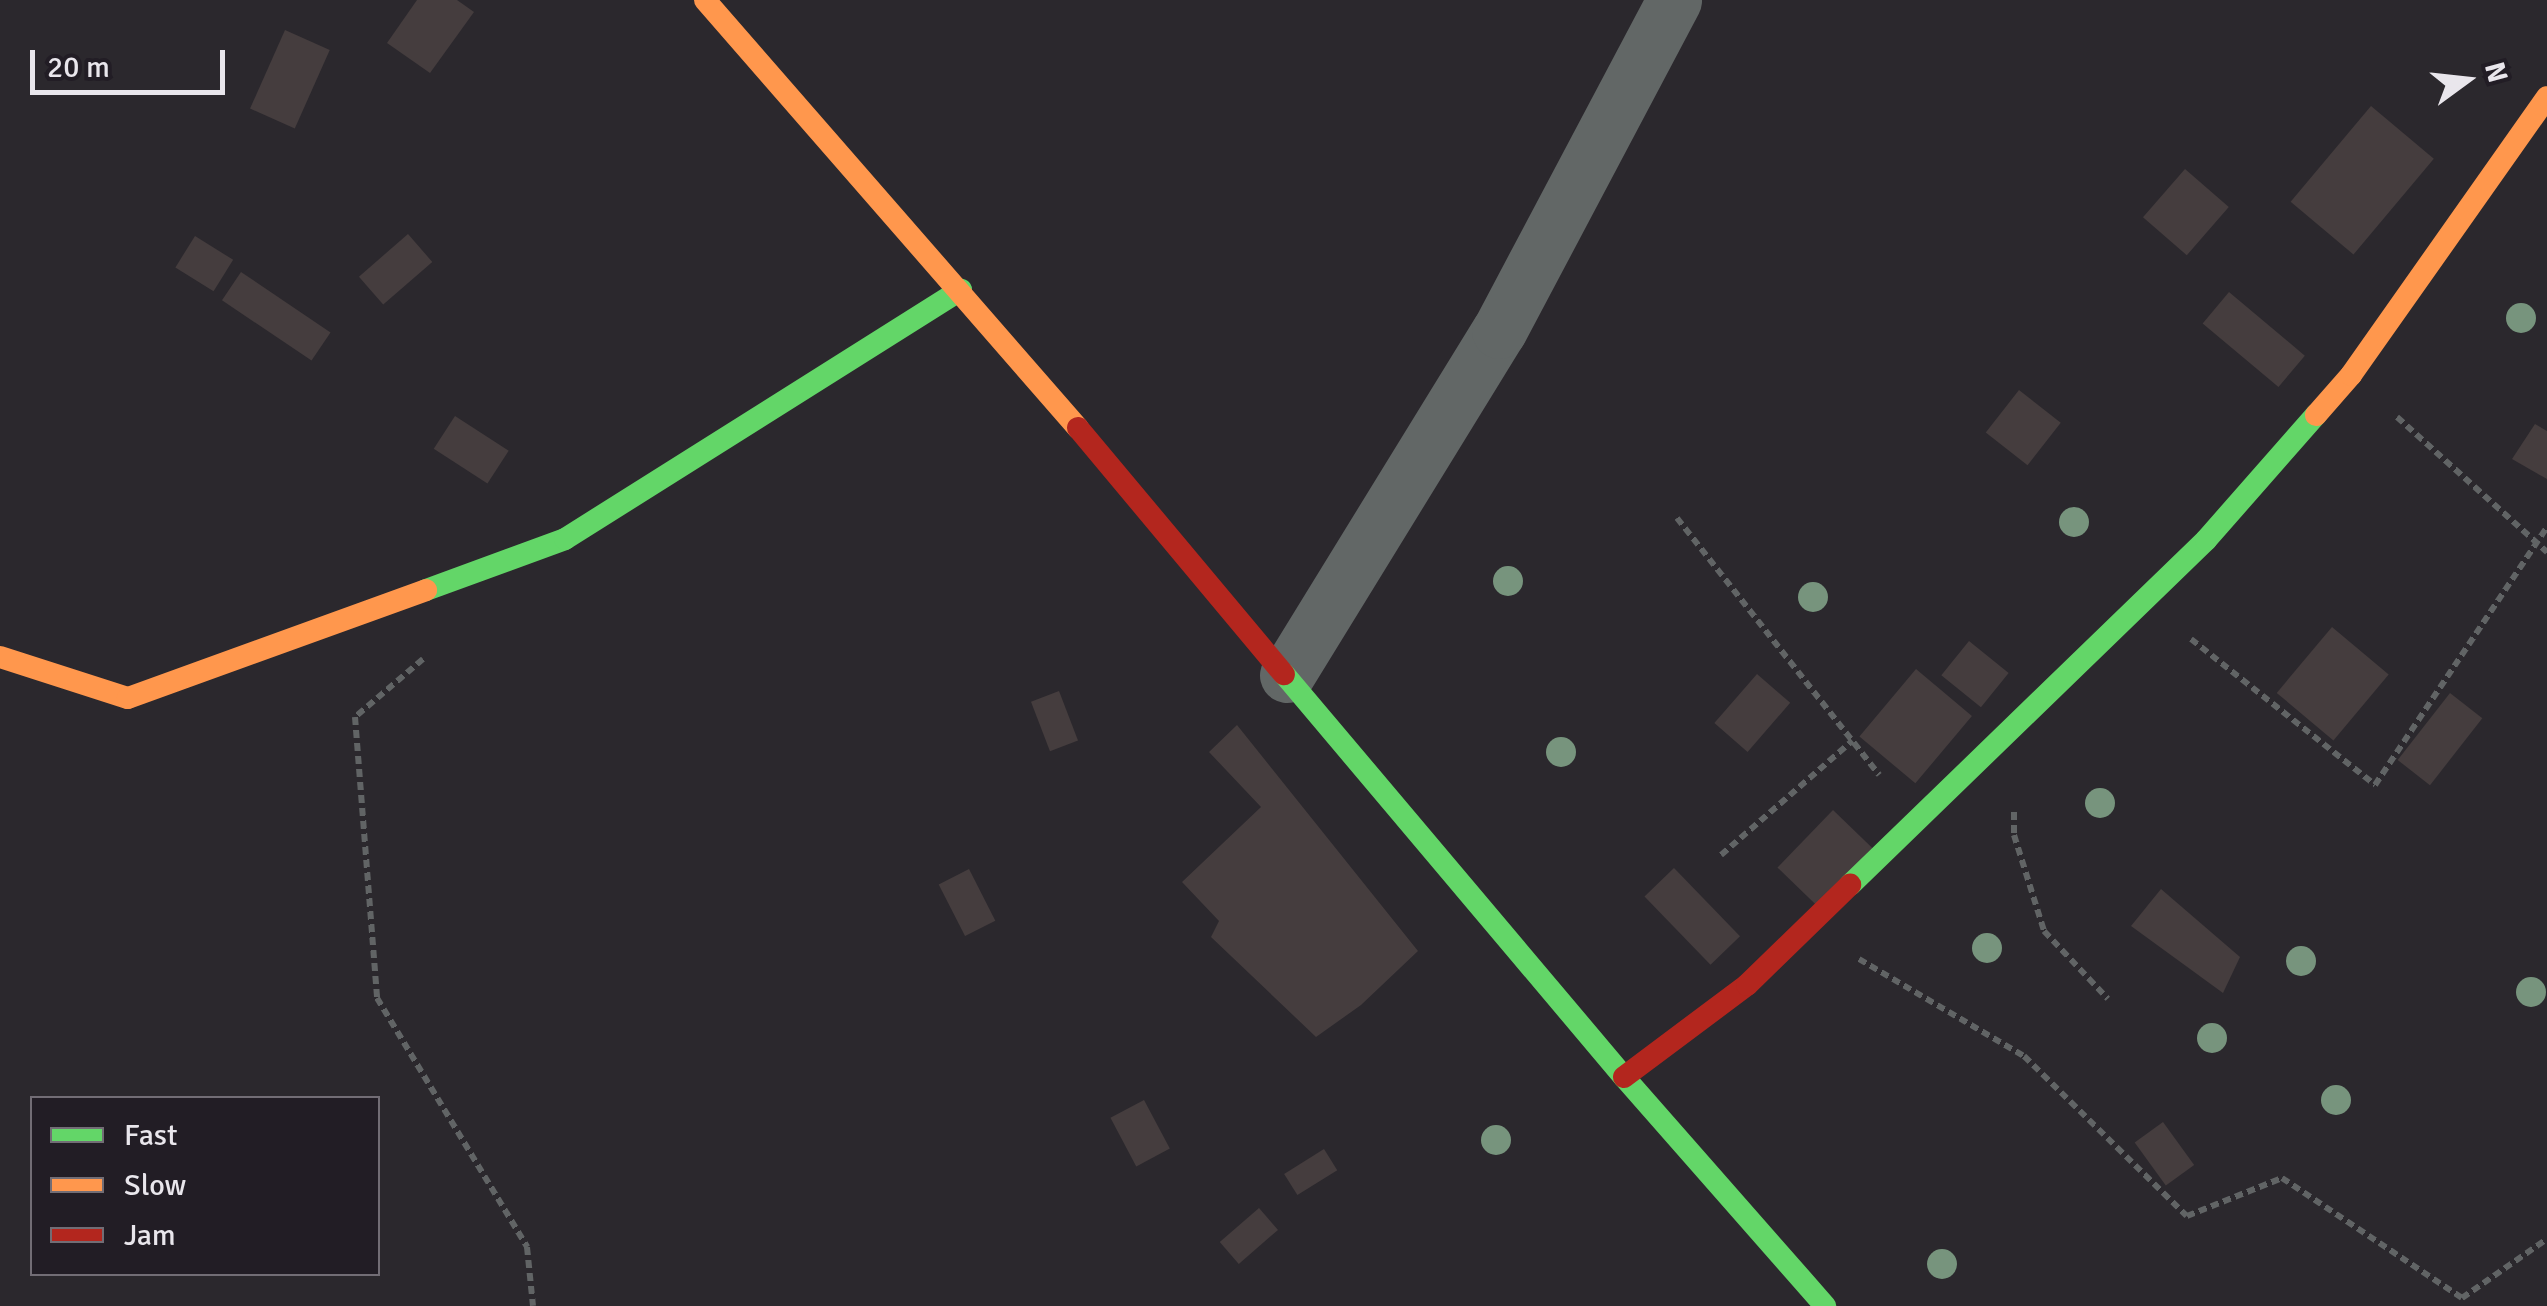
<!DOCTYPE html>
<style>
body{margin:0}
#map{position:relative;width:2547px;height:1306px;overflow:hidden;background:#2b282d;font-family:Signika,sans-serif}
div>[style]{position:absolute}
.building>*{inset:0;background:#453d3e;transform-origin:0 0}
.path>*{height:6px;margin-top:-3px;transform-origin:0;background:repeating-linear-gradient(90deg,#616465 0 8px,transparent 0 13px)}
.street>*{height:55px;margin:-27.5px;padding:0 27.5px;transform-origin:27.5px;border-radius:27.5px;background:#626766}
.fast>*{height:22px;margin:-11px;padding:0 11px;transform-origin:11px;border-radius:11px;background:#63d668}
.slow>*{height:22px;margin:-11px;padding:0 11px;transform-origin:11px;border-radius:11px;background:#ff974d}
.jam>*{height:22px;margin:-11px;padding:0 11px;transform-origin:11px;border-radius:11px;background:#b3261e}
.trees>*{width:30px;height:30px;margin:-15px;border-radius:50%;background:#77947d}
span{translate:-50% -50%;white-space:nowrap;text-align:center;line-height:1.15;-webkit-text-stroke:8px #221d25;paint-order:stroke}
.legend{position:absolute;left:30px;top:1096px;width:350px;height:180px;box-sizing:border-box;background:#221d25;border:2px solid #726d75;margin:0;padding:12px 18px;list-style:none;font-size:30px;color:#e9e6ec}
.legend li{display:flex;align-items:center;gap:20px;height:50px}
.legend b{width:50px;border:2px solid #726d75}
.north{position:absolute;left:2417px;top:30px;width:100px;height:100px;-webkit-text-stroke:8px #221d25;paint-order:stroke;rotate:75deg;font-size:28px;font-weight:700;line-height:40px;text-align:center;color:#e9e6ec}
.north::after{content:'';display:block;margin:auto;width:35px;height:45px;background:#e9e6ec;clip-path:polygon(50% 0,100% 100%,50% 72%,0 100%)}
.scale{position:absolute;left:30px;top:50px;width:195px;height:45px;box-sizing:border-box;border:5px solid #e9e6ec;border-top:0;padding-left:12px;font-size:30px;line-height:35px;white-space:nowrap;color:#e9e6ec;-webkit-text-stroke:8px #221d25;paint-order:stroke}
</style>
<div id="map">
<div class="building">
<div style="clip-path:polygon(417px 0,457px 0,474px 12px,430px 73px,387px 43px)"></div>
<div style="left:285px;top:30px;width:49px;height:86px;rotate:24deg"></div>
<div style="left:2371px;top:106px;width:82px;height:125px;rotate:40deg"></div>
<div style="left:2185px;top:169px;width:58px;height:64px;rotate:41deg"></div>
<div style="left:408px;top:234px;width:37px;height:65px;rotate:49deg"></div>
<div style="left:195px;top:236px;width:45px;height:37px;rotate:32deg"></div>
<div style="left:241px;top:272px;width:108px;height:34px;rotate:34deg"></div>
<div style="left:2229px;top:292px;width:99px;height:41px;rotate:40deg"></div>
<div style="left:2019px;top:390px;width:53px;height:54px;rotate:38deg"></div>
<div style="left:455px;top:416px;width:64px;height:39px;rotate:33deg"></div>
<div style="clip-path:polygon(2535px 424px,2547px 431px,2547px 479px,2512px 459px)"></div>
<div style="left:2332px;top:627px;width:74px;height:86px;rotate:40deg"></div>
<div style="left:1969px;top:641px;width:51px;height:44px;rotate:39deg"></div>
<div style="left:1916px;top:669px;width:73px;height:88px;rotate:40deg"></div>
<div style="left:1757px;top:674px;width:44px;height:65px;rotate:41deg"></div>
<div style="left:1059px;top:691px;width:53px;height:30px;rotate:69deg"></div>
<div style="left:2450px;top:693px;width:41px;height:85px;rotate:38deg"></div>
<div style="clip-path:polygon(1237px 725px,1418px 951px,1361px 1005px,1316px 1037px,1211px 937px,1219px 921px,1182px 882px,1261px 807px,1209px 752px)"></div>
<div style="left:1833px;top:810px;width:59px;height:80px;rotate:44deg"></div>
<div style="left:1674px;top:868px;width:95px;height:41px;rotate:46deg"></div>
<div style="left:969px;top:869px;width:58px;height:34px;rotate:63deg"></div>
<div style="clip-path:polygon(2161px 889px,2240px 957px,2223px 993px,2131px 926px)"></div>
<div style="left:1144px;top:1100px;width:55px;height:38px;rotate:62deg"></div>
<div style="left:2163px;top:1122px;width:53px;height:35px;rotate:54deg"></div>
<div style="left:1324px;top:1149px;width:25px;height:47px;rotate:58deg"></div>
<div style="left:1259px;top:1208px;width:29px;height:52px;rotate:49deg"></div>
</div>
<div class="path">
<div style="left:2397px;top:417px;width:202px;rotate:42deg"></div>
<div style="left:1677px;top:518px;width:327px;rotate:51.8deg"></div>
<div style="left:2191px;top:639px;width:235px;rotate:38.4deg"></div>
<div style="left:2375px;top:785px;width:310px;rotate:-56.3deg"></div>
<div style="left:423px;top:659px;width:89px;rotate:139.5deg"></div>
<div style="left:355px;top:717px;width:282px;rotate:85.5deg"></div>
<div style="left:377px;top:998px;width:291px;rotate:58.9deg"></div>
<div style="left:527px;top:1247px;width:59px;rotate:84.2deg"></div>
<div style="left:2014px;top:812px;width:23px;rotate:90deg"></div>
<div style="left:2014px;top:835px;width:101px;rotate:72.6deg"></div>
<div style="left:2044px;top:931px;width:93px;rotate:46.7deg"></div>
<div style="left:1721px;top:855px;width:174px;rotate:-41deg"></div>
<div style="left:1859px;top:959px;width:191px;rotate:30.5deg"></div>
<div style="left:2024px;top:1056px;width:228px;rotate:44.5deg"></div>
<div style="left:2187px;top:1216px;width:102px;rotate:-21.8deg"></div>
<div style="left:2282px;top:1178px;width:216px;rotate:33.7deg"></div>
<div style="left:2462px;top:1298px;width:103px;rotate:-34.8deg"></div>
</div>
<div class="street">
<div style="left:1287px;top:675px;width:404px;rotate:-58.4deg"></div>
<div style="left:1499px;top:331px;width:374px;rotate:-62.1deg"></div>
</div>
<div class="fast">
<div style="left:426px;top:590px;width:148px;rotate:-20.1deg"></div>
<div style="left:565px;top:539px;width:468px;rotate:-32.2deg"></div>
<div style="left:1284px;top:674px;width:527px;rotate:49.85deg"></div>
<div style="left:1624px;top:1077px;width:305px;rotate:48.7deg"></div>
<div style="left:1850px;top:885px;width:496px;rotate:-44.1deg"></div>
<div style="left:2206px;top:540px;width:167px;rotate:-48.7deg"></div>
</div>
<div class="slow">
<div style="left:705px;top:0;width:568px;rotate:48.93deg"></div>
<div style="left:2316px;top:415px;width:53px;rotate:-48.8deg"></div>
<div style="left:2351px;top:375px;width:340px;rotate:-54.8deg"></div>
<div style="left:0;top:657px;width:134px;rotate:17.8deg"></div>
<div style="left:128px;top:698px;width:317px;rotate:-19.9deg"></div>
</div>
<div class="jam">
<div style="left:1078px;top:428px;width:321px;rotate:50.1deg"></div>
<div style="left:1624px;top:1077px;width:154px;rotate:-36.8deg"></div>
<div style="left:1747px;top:985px;width:144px;rotate:-44.2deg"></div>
</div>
<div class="trees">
<div style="left:2521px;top:318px"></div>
<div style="left:2074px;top:522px"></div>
<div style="left:1508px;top:581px"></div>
<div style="left:1813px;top:597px"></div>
<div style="left:1561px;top:752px"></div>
<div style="left:2100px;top:803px"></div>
<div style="left:1987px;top:948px"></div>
<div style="left:2301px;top:961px"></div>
<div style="left:2531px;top:992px"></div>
<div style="left:2212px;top:1038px"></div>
<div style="left:2336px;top:1100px"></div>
<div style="left:1496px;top:1140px"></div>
<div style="left:1942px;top:1264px"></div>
</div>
<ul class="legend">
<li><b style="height:12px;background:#63d668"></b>Fast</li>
<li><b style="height:12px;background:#ff974d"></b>Slow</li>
<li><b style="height:12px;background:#b3261e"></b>Jam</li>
</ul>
<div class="north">N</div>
<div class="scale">20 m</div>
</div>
